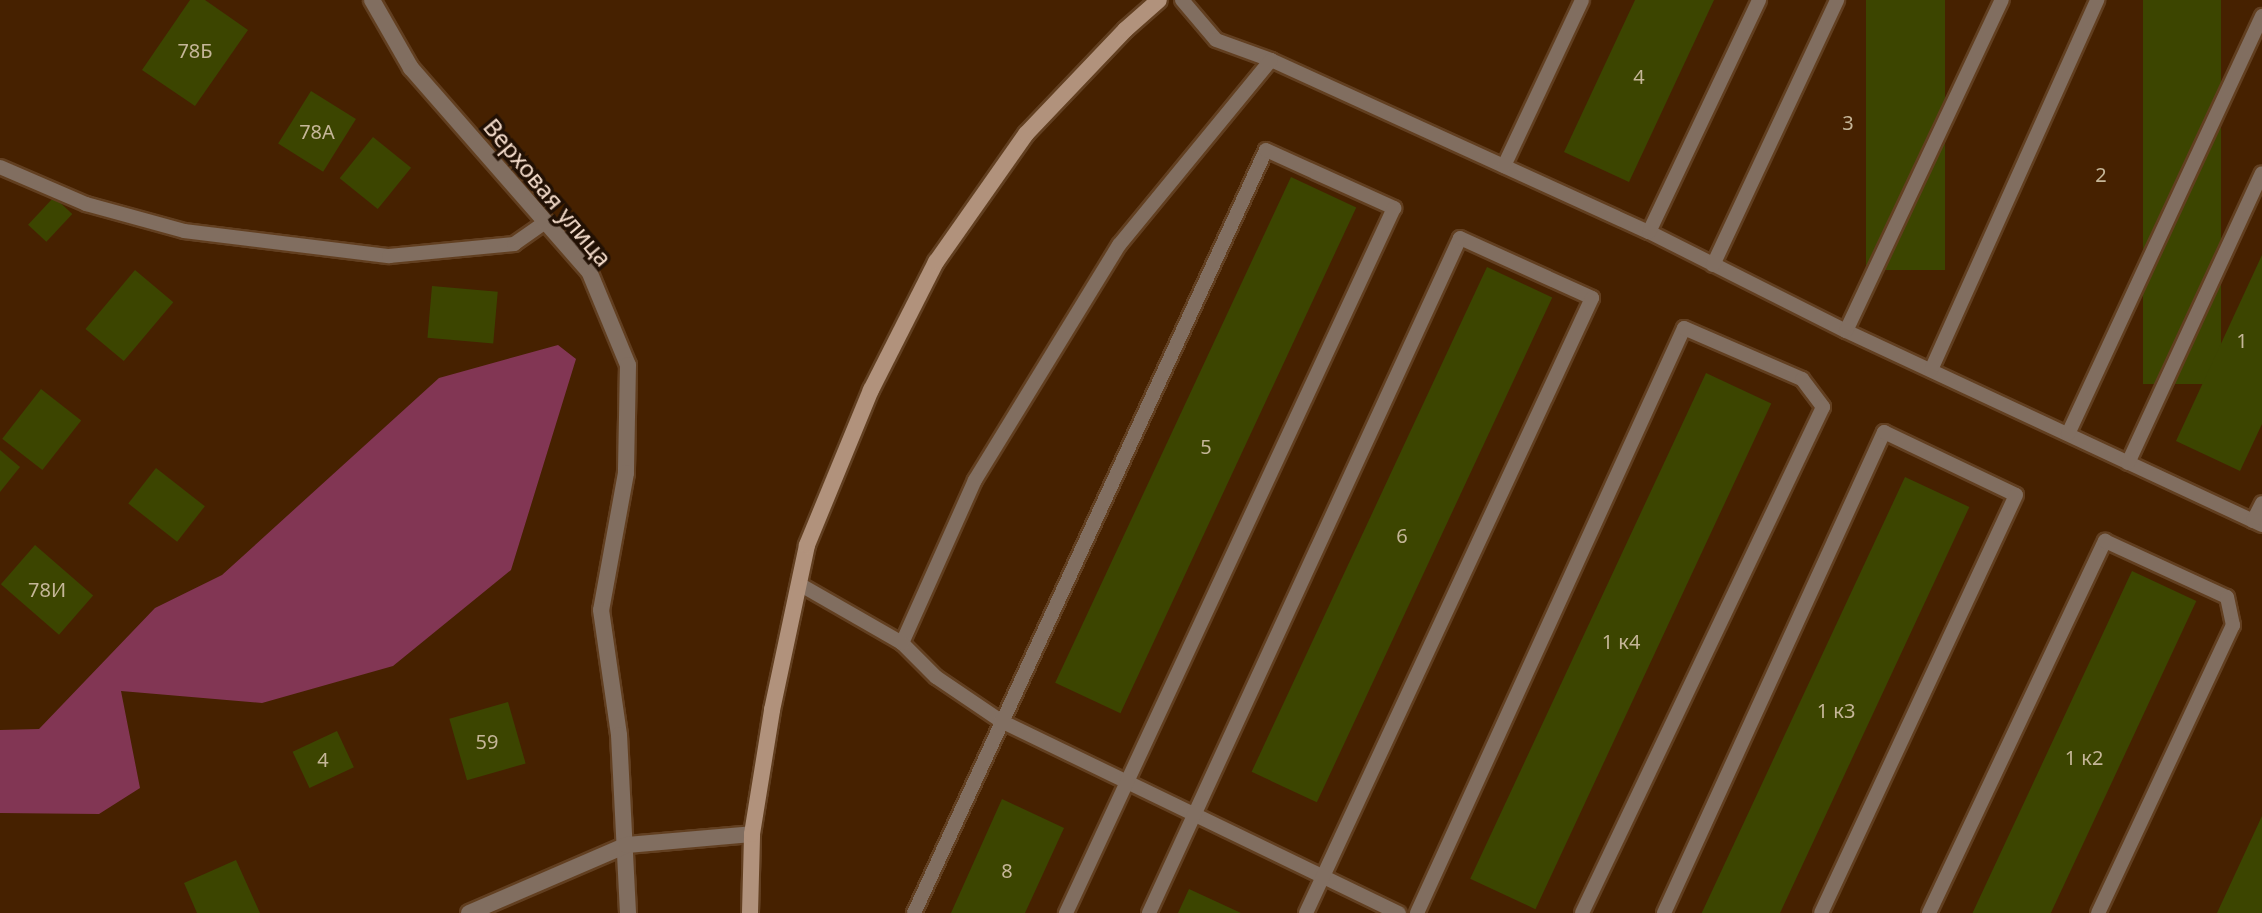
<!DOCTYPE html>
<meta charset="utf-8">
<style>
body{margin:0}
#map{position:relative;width:2262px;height:913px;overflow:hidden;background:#462100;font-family:"Noto Sans",sans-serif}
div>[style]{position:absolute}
.forest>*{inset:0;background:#823654}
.building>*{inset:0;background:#3c4500;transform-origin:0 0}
.roads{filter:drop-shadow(2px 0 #623f20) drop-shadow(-2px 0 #623f20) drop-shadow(0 2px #623f20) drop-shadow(0 -2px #623f20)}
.lane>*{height:14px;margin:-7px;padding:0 7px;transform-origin:7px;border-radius:7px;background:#816e60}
.street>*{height:16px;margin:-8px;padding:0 8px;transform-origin:8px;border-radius:8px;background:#816e60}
.secondary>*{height:16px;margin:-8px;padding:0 8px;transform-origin:8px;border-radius:8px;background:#b1927c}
span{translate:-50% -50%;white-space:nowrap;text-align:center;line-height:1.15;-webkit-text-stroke:7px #211004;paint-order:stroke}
.number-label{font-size:20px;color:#c5b698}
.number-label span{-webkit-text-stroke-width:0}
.street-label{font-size:24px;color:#f3dbca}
</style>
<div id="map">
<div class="forest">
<div style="clip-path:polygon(558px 345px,576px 359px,511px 570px,393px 666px,262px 703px,121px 691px,140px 788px,99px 814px,0 813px,0 730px,39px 729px,155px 608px,222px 575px,439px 378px)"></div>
</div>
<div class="building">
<div style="clip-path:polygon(190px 0,205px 0,248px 30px,195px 106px,142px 70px)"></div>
<div style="clip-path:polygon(1635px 0,1714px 0,1629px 182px,1564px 152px)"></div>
<div style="left:1866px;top:0;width:79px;height:270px"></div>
<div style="left:2143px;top:0;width:78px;height:384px"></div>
<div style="left:311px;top:91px;width:53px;height:62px;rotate:32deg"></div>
<div style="left:373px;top:137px;width:49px;height:53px;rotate:39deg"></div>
<div style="left:1291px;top:177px;width:72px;height:558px;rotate:25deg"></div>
<div style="left:54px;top:197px;width:25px;height:38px;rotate:43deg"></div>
<div style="clip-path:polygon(2262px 255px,2262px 424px,2240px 471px,2176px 441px)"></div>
<div style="left:1487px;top:267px;width:72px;height:557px;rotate:25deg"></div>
<div style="left:135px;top:270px;width:50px;height:77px;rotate:40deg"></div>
<div style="left:432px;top:286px;width:66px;height:52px;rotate:5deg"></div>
<div style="left:1706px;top:373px;width:72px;height:558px;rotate:25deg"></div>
<div style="left:41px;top:389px;width:51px;height:63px;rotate:38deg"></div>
<div style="clip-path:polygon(0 450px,20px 467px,0 492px)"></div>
<div style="left:156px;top:468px;width:62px;height:45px;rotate:38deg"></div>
<div style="left:1905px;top:477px;width:71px;height:481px;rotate:25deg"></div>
<div style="left:35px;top:545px;width:77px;height:52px;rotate:41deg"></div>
<div style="left:2132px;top:571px;width:71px;height:378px;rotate:25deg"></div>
<div style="left:508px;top:702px;width:64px;height:61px;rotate:74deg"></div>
<div style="left:337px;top:731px;width:40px;height:49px;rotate:65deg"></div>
<div style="clip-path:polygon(1002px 799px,1064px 828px,1025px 913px,951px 913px)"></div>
<div style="clip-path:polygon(2262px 816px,2262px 913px,2217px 913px)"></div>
<div style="clip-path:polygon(236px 860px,260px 913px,197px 913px,184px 883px)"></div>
<div style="clip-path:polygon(1189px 889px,1241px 913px,1178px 913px)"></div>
</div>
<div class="roads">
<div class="lane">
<div style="left:1182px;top:0;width:52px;rotate:49.6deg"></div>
<div style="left:1216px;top:40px;width:59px;rotate:20deg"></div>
<div style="left:1271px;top:60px;width:415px;rotate:24.5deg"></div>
<div style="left:1649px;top:232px;width:220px;rotate:26.7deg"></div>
<div style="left:1846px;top:331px;width:459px;rotate:25deg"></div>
<div style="left:1271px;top:60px;width:239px;rotate:129.4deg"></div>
<div style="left:1119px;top:245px;width:276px;rotate:121.5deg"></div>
<div style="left:975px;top:480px;width:179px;rotate:114.1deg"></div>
<div style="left:902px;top:643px;width:48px;rotate:45deg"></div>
<div style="left:936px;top:677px;width:78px;rotate:34.1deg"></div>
<div style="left:1001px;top:721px;width:442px;rotate:25.8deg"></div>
<div style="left:1504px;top:166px;width:183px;rotate:-64.8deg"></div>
<div style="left:0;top:167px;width:94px;rotate:23.3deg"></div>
<div style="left:86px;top:204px;width:102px;rotate:15.4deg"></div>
<div style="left:184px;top:231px;width:207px;rotate:7deg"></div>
<div style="left:389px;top:256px;width:126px;rotate:-5.5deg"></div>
<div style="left:514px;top:244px;width:39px;rotate:-35deg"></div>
<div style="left:1649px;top:232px;width:257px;rotate:-64.6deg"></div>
<div style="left:1713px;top:265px;width:293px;rotate:-64.9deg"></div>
<div style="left:1846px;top:331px;width:366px;rotate:-64.8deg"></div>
<div style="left:1931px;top:370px;width:406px;rotate:-65.8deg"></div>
<div style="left:2068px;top:434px;width:461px;rotate:-65.1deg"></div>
<div style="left:2128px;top:463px;width:319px;rotate:-65.2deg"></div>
<div style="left:2253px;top:521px;width:20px;rotate:-63deg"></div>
<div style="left:799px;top:584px;width:119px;rotate:29.8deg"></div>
<div style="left:914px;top:913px;width:840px;rotate:-65.23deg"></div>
<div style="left:1266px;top:150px;width:141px;rotate:24.4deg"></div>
<div style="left:1394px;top:208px;width:778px;rotate:114.95deg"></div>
<div style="left:1149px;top:913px;width:743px;rotate:-65.26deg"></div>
<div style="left:1460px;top:238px;width:145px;rotate:24.4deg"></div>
<div style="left:1592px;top:298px;width:678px;rotate:114.94deg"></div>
<div style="left:1417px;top:913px;width:643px;rotate:-65.47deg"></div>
<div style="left:1684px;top:328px;width:129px;rotate:23.4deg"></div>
<div style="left:1802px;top:379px;width:35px;rotate:53deg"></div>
<div style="left:1823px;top:407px;width:560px;rotate:115.47deg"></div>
<div style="left:1664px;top:913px;width:529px;rotate:-65.42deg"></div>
<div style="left:1884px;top:432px;width:146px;rotate:25.5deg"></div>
<div style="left:2016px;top:495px;width:461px;rotate:115deg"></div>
<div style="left:1929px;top:913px;width:412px;rotate:-64.7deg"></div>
<div style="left:2105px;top:541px;width:134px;rotate:24.7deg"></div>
<div style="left:2227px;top:597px;width:29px;rotate:78deg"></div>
<div style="left:2233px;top:625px;width:318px;rotate:115.1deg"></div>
</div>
<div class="street">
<div style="left:372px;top:0;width:78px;rotate:60.2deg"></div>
<div style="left:411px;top:68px;width:270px;rotate:48.8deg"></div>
<div style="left:589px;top:271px;width:102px;rotate:67.5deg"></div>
<div style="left:628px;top:365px;width:108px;rotate:91.1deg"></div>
<div style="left:626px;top:473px;width:139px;rotate:100.3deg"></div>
<div style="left:601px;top:610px;width:126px;rotate:81.8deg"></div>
<div style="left:619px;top:735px;width:178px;rotate:87.1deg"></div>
<div style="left:469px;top:913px;width:172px;rotate:-23.3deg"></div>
<div style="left:627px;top:845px;width:125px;rotate:-5deg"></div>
</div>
<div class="secondary">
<div style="left:750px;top:913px;width:79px;rotate:-88.5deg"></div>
<div style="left:752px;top:834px;width:126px;rotate:-80.8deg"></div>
<div style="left:772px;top:710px;width:169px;rotate:-78deg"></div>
<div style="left:807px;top:545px;width:168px;rotate:-67.6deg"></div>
<div style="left:871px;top:390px;width:144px;rotate:-63.1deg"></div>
<div style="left:936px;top:262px;width:156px;rotate:-54.9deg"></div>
<div style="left:1026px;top:134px;width:144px;rotate:-46.4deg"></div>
<div style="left:1125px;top:30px;width:45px;rotate:-41.4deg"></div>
</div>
</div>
<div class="number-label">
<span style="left:195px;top:50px">78Б</span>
<span style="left:1639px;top:76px">4</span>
<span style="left:1848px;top:122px">3</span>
<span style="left:317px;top:131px">78А</span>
<span style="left:2101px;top:174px">2</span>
<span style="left:2242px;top:340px">1</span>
<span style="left:1206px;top:446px">5</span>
<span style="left:1402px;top:535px">6</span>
<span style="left:47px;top:589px">78И</span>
<span style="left:1621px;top:641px">1 к4</span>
<span style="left:1836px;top:710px">1 к3</span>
<span style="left:487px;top:741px">59</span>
<span style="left:2084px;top:757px">1 к2</span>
<span style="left:323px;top:759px">4</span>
<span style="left:1007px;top:870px">8</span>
</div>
<div class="street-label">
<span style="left:548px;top:192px;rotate:50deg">Верховая улица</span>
</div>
</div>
